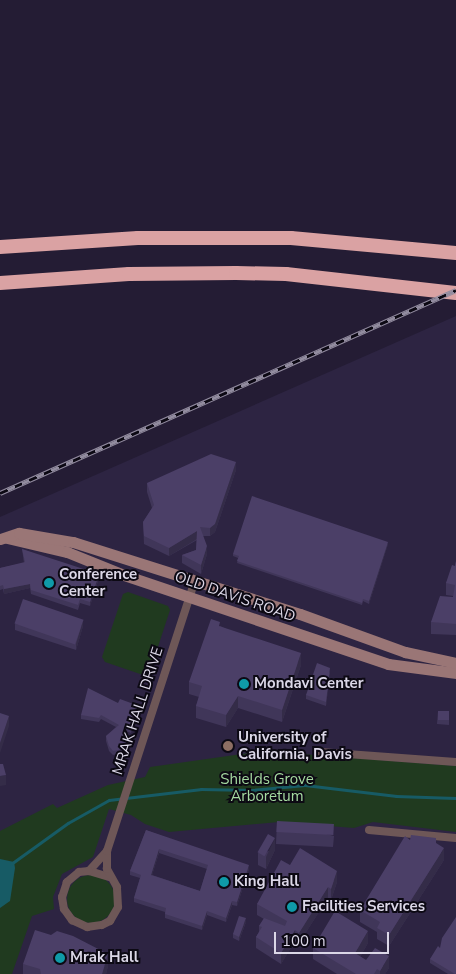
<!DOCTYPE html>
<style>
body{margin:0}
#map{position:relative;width:456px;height:974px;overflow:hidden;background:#241c34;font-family:"Nunito Sans",sans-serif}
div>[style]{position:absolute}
.built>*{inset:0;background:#2d2442}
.green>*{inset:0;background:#203a1f}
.round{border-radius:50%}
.water>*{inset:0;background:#175b65}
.stream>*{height:2.5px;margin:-1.25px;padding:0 1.25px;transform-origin:1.25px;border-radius:1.25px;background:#175b65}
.street>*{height:8px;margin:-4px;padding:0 4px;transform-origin:4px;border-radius:4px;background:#6e5757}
.secondary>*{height:11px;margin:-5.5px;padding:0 5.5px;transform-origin:5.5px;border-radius:5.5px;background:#9a7676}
.highway>*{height:14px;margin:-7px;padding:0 7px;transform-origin:7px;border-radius:7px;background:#daa2a3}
.rail>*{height:4.5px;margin-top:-2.25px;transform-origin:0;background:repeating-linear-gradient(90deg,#0c0913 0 8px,#928c9f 0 16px);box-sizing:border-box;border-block:1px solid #928c9f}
.wall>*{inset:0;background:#403659}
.shaded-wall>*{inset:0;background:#342c48}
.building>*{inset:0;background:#4b3f67;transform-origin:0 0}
.dots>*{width:14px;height:14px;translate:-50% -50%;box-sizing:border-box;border:2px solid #0c0913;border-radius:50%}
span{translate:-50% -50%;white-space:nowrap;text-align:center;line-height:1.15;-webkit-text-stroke:4px #0c0913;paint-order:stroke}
.poi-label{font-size:15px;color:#dbd7e7;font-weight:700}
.left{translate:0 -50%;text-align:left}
.street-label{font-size:15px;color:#dbd7e7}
.park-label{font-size:15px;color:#a6dba1}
.scale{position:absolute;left:274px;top:932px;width:115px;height:22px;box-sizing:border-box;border:2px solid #dbd7e7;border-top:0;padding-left:6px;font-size:15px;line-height:18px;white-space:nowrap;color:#dbd7e7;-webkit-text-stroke:4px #0c0913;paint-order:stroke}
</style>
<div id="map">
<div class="built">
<div style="clip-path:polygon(456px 316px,456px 974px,0 974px,0 517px)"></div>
</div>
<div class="green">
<div style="clip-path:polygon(128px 592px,168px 606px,170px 610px,150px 671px,143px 675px,105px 662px,102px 657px,123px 594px)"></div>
<div style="clip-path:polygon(264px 751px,456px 766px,456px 832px,373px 822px,354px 828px,279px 822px,169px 832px,145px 824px,131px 815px,109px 809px,93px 857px,62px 874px,53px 897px,54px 909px,32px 916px,12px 974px,0 974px,0 831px,53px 804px,57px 808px,108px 785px,145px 777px,150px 767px)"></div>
<div class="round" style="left:67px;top:875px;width:48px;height:48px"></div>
</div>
<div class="water">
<div style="clip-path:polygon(0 859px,14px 862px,15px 868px,10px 901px,0 908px)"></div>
</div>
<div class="stream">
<div style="left:11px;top:864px;width:70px;rotate:-35.7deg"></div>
<div style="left:68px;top:823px;width:47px;rotate:-29.3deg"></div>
<div style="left:109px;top:800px;width:93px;rotate:-6.8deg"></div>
<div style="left:201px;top:789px;width:51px;rotate:1.1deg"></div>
<div style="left:252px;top:790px;width:53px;rotate:-5.4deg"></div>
<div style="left:305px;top:785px;width:92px;rotate:6.9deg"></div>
<div style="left:396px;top:796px;width:60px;rotate:1.9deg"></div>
</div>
<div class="street">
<div style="left:320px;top:752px;width:136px;rotate:4.2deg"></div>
<div style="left:369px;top:830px;width:87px;rotate:5.3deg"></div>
<div style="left:89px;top:871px;width:27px;rotate:-48deg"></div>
<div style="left:109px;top:877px;width:21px;rotate:-163deg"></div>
<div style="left:89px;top:871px;width:10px;rotate:174deg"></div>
<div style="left:79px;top:872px;width:16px;rotate:140deg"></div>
<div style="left:67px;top:882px;width:16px;rotate:108deg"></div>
<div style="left:62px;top:897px;width:12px;rotate:81deg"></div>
<div style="left:64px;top:909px;width:14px;rotate:54deg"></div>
<div style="left:72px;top:920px;width:17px;rotate:25deg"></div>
<div style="left:87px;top:927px;width:15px;rotate:-8deg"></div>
<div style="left:102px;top:925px;width:9px;rotate:-27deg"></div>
<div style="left:110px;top:921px;width:16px;rotate:-60deg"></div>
<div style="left:118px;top:907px;width:20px;rotate:-93deg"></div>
<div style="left:117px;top:887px;width:21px;rotate:-119deg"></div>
<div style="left:107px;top:869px;width:18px;rotate:-90deg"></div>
<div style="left:107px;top:851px;width:285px;rotate:-72deg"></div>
</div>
<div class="secondary">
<div style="left:7px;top:538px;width:62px;rotate:13.1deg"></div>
<div style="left:67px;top:552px;width:61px;rotate:22deg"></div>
<div style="left:124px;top:575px;width:279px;rotate:18.6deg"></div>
<div style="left:388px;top:664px;width:69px;rotate:7.5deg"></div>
<div style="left:0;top:539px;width:20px;rotate:-18deg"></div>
<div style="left:19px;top:533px;width:55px;rotate:9.5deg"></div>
<div style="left:73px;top:542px;width:238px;rotate:17.6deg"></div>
<div style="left:300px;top:614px;width:112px;rotate:19.9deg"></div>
<div style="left:405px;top:652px;width:52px;rotate:12.2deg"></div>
</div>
<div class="highway">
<div style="left:0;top:247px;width:138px;rotate:-3.7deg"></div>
<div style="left:138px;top:238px;width:153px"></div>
<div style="left:291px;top:238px;width:166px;rotate:5.2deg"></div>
<div style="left:0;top:283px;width:129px;rotate:-4deg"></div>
<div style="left:129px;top:274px;width:107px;rotate:-0.5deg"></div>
<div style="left:236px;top:273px;width:50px;rotate:1.1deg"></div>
<div style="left:286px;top:274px;width:171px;rotate:6.4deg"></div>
</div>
<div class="rail">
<div style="left:0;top:493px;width:499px;rotate:-24deg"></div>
</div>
<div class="wall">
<div style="clip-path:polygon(236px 470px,215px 532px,210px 536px,203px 536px,207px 554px,201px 574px,182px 563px,182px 555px,196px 550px,197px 540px,169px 556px,144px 544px,143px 522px,152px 508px,147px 492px,147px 483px)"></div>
<div style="clip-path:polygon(388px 544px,369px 604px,363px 601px,362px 605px,237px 563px,238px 558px,233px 556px,233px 554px)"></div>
<div style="clip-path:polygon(22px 549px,99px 578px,90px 606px,80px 603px,78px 610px,31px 594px,30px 588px,4px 594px,3px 589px,0 590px,0 568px,24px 563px)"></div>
<div style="clip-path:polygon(456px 561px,456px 635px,431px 634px,431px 622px,453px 597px,453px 596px,446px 595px,446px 583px,455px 566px)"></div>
<div style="clip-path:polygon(15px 624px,83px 626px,76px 650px,15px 630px)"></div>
<div style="clip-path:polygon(220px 626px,301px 665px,282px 722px,238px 708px,226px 727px,196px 718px,196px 706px,199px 697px,189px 694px,189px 682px)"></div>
<div style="clip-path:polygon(330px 672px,326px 706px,306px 699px,306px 695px)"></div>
<div style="clip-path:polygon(118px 703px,139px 710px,131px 733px,126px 731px,127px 747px,123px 753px,113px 755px,109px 751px,106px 741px,106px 736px,116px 727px,101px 719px,99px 722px,81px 719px,81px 715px)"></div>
<div style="clip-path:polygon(438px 711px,449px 711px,449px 725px,437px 724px)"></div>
<div style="clip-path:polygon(277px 821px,334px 836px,333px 847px,276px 844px)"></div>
<div style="clip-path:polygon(evenodd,146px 830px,249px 869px,237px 906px,232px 905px,226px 922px,207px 915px,202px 930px,165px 918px,165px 912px,134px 902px,134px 898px,140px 878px,130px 875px,130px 871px,146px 830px,159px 853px,207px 869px,200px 891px,152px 875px,159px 853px)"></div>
<div style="clip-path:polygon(410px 840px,436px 843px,444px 860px,389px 946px,377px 939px,377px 932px,360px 922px,360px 910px)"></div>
<div style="clip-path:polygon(275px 850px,266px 869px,258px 865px,258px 853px)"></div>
<div style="clip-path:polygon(290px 865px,337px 882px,331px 900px,328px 898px,299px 943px,295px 941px,281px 964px,256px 948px,256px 937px,259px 932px,259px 926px,264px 919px,257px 915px,257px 904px)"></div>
<div style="clip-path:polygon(246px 922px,239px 941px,233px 938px,233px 934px)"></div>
<div style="clip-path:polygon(368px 943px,360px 957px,366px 960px,389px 968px,385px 974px,337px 974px,313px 959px,313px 948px)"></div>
<div style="clip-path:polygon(440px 948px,456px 974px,448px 974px,430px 963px,430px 959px)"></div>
<div style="clip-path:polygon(23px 964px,108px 966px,106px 974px,23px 974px)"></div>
</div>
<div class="shaded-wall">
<div style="clip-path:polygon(236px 462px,236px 470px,215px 532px,210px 536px,210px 528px)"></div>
<div style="clip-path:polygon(197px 531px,197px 539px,169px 556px,169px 548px)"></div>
<div style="clip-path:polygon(388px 542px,388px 544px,369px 604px,369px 601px)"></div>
<div style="clip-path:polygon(207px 546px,207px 554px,201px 574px,201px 565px)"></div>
<div style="clip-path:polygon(99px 574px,99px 578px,90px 606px,90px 602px)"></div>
<div style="clip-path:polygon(30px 584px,30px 588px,4px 594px,4px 589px)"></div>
<div style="clip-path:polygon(83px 620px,83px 626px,76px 650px,76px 644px)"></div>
<div style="clip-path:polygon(301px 653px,301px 665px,282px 722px,282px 710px)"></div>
<div style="clip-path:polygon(330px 668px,330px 672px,326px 706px,326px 702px)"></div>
<div style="clip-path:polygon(238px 696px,238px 708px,226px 727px,226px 715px)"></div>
<div style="clip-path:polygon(139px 706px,139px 710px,131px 733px,131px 729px)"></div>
<div style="clip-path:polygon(9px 716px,9px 726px,0 753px,0 743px)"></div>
<div style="clip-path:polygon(127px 743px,127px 747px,123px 753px,123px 749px)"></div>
<div style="clip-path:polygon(6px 775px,6px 785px,0 786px,0 776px)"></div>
<div style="clip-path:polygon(275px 838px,275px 850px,266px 869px,266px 857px)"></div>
<div style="clip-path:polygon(444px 848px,444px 860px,389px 946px,389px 935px)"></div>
<div style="clip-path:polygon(159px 849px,159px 853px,151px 879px,151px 875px)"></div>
<div style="clip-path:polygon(249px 865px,249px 869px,237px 906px,237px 902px)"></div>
<div style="clip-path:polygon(337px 871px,337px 882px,331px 900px,331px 889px)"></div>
<div style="clip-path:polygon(328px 887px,328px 898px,299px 943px,299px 933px)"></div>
<div style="clip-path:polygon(232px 901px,232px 905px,226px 922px,226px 918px)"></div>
<div style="clip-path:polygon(207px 911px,207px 915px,202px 930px,202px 926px)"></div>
<div style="clip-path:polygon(246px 918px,246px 922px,239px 941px,239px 937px)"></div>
<div style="clip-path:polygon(295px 930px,295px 941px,281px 964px,281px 953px)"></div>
<div style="clip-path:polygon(368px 931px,368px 943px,355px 965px,355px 953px)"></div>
<div style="clip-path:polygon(108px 954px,108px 966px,106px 974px,102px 974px)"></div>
<div style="clip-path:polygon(389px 956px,389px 968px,385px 974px,380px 974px,380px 971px)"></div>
</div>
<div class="building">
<div style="clip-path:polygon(211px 454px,236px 462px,215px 524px,210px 528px,200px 527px,207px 546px,201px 565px,182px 555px,196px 550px,197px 531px,169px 548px,144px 536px,143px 522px,154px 505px,147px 483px)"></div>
<div style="clip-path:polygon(252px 496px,388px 542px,369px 601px,363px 599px,362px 603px,237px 561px,239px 556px,233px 554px)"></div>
<div style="clip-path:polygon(22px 549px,99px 574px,90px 602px,80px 599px,78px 605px,31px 590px,30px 584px,4px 589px,3px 585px,0 586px,0 568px,25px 562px)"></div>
<div style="clip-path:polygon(456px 561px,456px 624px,431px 622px,440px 596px,453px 597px,455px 585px,446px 583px,452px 565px,455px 566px)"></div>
<div style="left:23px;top:599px;width:64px;height:26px;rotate:19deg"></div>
<div style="clip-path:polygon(211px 619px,220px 622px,219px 626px,301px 653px,282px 710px,238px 696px,226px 715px,196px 706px,202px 686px,189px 682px)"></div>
<div style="clip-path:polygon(317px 663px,330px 668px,326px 702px,306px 695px)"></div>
<div style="clip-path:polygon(88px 688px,118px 703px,120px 699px,139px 706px,131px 729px,125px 727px,127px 743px,123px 749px,113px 751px,109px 746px,106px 736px,119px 725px,101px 715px,99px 718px,81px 715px)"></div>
<div style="left:438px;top:711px;width:11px;height:9px"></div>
<div style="clip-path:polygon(0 713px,9px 716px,0 743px)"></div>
<div style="clip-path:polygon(0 764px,3px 764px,6px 775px,0 776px)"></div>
<div style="left:277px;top:821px;width:57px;height:11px;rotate:3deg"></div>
<div style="clip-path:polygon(evenodd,146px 830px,249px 865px,237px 902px,232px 901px,226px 918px,207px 911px,202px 926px,165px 914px,166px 908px,134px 898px,141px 875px,130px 871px,146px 830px,159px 849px,208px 865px,200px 891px,151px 875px,159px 849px)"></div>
<div style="left:268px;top:834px;width:8px;height:21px;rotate:30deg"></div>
<div style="clip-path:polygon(411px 835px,436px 838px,436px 843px,444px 848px,389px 935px,377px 928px,380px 922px,360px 910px,405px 836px,410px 840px)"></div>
<div style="clip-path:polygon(300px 848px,337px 871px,331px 889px,328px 887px,299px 933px,295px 930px,281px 953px,256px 937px,262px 927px,259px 926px,264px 918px,285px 926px,287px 921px,257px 904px,281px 860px,290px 865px)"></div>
<div style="clip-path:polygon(335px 911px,368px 931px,355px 953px,366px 960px,375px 948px,389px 956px,380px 971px,377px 969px,374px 974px,356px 974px,313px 948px)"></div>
<div style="clip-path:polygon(239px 916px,246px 918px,239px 937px,233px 934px)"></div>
<div style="clip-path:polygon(456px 917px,456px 974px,455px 974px,430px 959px,438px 946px,440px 948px,442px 938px)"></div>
<div style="clip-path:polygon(35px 930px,51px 935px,57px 931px,73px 936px,108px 954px,102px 974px,41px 974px,40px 969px,23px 964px)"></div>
</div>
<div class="dots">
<div style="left:49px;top:583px;background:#0f9aa8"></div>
<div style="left:244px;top:684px;background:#0f9aa8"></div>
<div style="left:228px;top:746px;background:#8d6e63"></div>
<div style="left:224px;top:882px;background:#0f9aa8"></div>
<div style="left:292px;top:907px;background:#0f9aa8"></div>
<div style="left:60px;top:958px;background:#0f9aa8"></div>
</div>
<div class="poi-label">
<span class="left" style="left:59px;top:583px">Conference<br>Center</span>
<span class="left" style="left:254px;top:684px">Mondavi Center</span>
<span class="left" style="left:238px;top:746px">University of<br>California, Davis</span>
<span class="left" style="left:234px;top:882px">King Hall</span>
<span class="left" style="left:302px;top:907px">Facilities Services</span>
<span class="left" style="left:70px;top:958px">Mrak Hall</span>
</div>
<div class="street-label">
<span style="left:235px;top:597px;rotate:19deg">OLD DAVIS ROAD</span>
<span style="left:138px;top:711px;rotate:-72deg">MRAK HALL DRIVE</span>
</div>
<div class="park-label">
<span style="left:267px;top:788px">Shields Grove<br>Arboretum</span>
</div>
<div class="scale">100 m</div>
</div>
